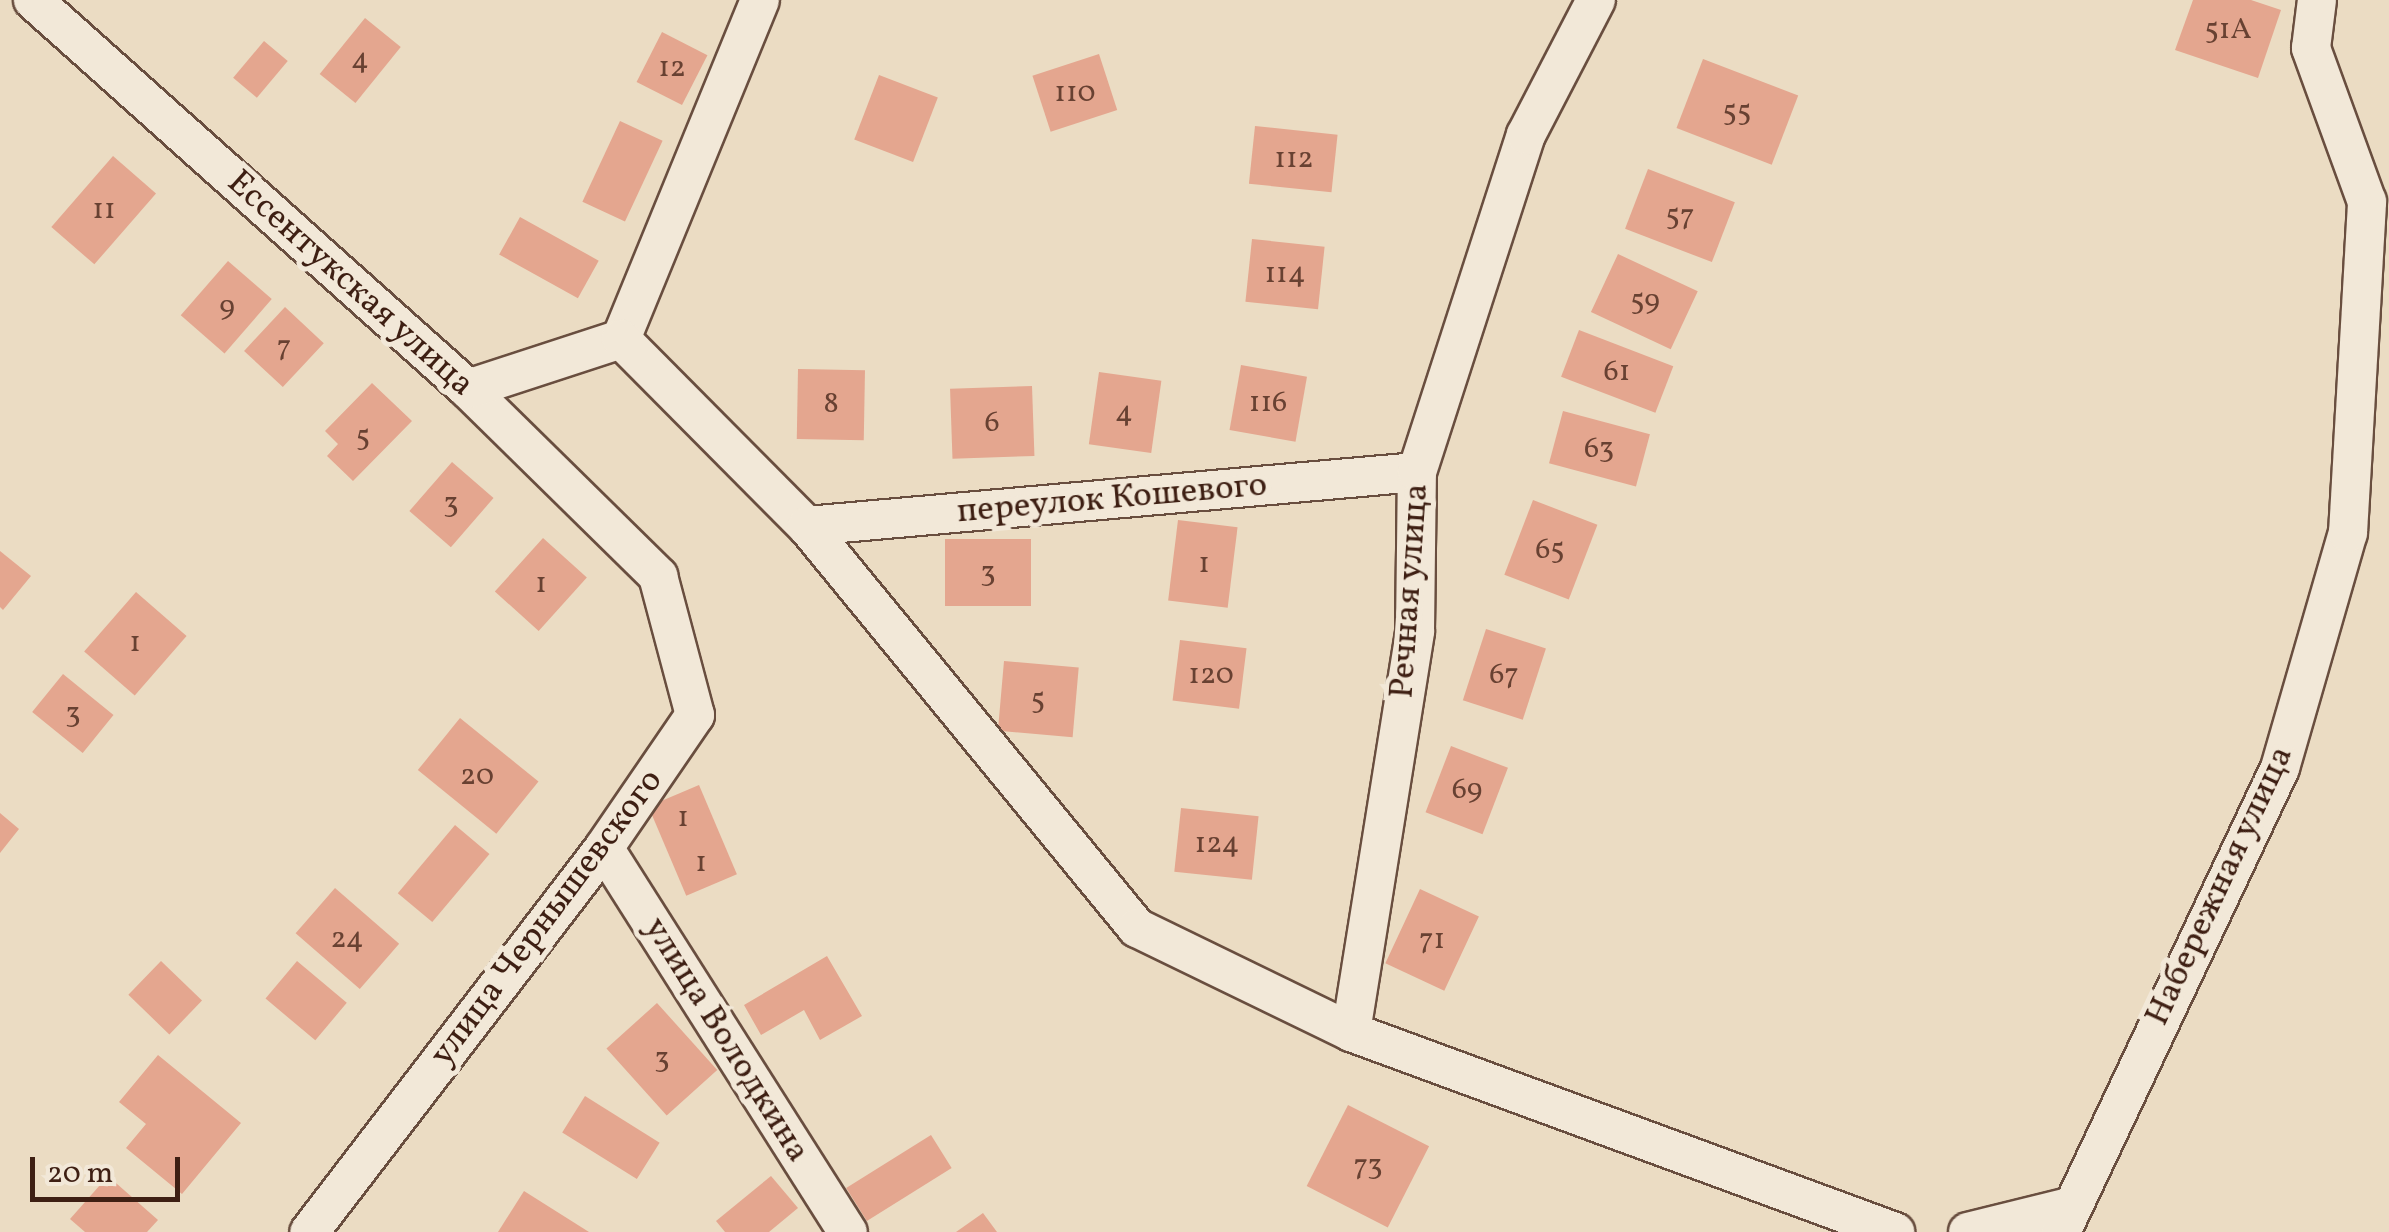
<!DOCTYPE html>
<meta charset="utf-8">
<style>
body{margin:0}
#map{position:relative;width:2389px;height:1232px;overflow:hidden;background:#ebdcc3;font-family:Vollkorn,serif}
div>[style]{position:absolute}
.building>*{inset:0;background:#e4a68f;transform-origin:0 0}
.roads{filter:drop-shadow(2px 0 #694e3f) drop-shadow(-2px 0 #694e3f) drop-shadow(0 2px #694e3f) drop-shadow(0 -2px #694e3f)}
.street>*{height:38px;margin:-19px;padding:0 19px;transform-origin:19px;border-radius:19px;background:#f2e8d8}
span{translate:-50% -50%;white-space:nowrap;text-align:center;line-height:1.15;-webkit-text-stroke:10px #f2e8d8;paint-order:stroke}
.number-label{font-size:30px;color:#684132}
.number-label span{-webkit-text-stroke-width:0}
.street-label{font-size:35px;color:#3e1f13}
.scale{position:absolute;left:30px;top:1157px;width:150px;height:45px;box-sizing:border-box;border:5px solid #3e1f13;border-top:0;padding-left:12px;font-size:30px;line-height:35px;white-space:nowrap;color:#3e1f13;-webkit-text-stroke:8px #f2e8d8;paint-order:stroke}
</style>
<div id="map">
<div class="building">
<div style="clip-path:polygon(2193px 0,2251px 0,2281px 10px,2258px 78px,2175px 50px)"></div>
<div style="left:365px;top:18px;width:46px;height:72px;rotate:39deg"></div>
<div style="left:662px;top:32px;width:51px;height:56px;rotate:27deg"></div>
<div style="left:264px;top:41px;width:31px;height:48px;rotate:40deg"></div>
<div style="left:1099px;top:54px;width:59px;height:70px;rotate:72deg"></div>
<div style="left:1703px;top:59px;width:102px;height:74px;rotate:21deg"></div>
<div style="left:879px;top:75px;width:63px;height:69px;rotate:21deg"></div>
<div style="left:620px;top:121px;width:47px;height:89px;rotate:25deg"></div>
<div style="left:1255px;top:126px;width:83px;height:58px;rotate:6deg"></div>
<div style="left:113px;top:156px;width:57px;height:94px;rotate:41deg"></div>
<div style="left:1648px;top:169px;width:93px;height:64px;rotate:21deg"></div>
<div style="left:520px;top:217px;width:90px;height:43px;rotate:29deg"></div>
<div style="left:1252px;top:239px;width:73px;height:63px;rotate:6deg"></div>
<div style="left:1618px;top:254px;width:88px;height:64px;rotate:25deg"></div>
<div style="left:228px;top:261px;width:58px;height:72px;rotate:41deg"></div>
<div style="left:285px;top:307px;width:53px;height:60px;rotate:43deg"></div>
<div style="left:1579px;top:330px;width:101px;height:50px;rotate:21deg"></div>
<div style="left:1241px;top:365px;width:67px;height:66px;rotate:10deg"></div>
<div style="left:798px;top:369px;width:67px;height:70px;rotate:1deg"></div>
<div style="left:1099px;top:372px;width:63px;height:73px;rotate:8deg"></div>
<div style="clip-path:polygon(372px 383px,412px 421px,353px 481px,327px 456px,338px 444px,325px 431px)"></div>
<div style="left:1032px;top:386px;width:70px;height:82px;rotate:88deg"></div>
<div style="left:1563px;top:411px;width:90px;height:54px;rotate:15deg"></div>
<div style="left:452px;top:462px;width:55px;height:65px;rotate:41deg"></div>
<div style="left:1533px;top:500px;width:69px;height:80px;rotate:21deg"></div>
<div style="left:1178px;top:520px;width:60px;height:81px;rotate:7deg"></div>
<div style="left:543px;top:538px;width:59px;height:72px;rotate:42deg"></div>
<div style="left:945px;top:539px;width:86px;height:67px"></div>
<div style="clip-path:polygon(0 551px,31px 576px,3px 610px,0 607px)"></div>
<div style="left:136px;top:592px;width:67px;height:79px;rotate:41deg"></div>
<div style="left:1486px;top:629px;width:63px;height:75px;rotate:18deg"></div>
<div style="left:1180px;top:640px;width:67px;height:61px;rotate:7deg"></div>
<div style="left:1004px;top:661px;width:75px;height:70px;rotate:5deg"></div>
<div style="left:63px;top:674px;width:65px;height:49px;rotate:39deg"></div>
<div style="left:460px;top:718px;width:101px;height:67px;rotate:39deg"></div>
<div style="left:1451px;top:746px;width:61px;height:71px;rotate:21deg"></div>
<div style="left:699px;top:785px;width:97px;height:55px;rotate:67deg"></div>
<div style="left:1181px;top:808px;width:78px;height:64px;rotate:6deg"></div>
<div style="clip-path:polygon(0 813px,19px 829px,0 853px)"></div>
<div style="left:455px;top:825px;width:45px;height:89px;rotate:40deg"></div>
<div style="left:335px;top:888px;width:85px;height:60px;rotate:41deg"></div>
<div style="left:1420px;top:889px;width:65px;height:82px;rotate:25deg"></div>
<div style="clip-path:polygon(827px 956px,862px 1016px,820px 1040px,804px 1010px,761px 1035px,744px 1005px)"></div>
<div style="left:161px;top:961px;width:57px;height:47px;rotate:44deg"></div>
<div style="left:297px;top:961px;width:65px;height:49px;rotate:40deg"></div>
<div style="left:657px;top:1003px;width:90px;height:68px;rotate:48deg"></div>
<div style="clip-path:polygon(158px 1055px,241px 1123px,182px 1194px,126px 1148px,146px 1124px,119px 1102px)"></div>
<div style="left:585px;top:1096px;width:88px;height:43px;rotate:32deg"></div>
<div style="left:1348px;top:1105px;width:91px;height:91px;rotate:27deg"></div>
<div style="left:931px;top:1135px;width:39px;height:100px;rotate:58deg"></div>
<div style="clip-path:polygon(108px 1176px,158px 1220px,147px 1232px,85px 1232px,70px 1219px)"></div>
<div style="clip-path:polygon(771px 1176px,798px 1208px,769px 1232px,725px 1232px,716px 1221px)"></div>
<div style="clip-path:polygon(524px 1191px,589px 1232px,498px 1232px)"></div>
<div style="clip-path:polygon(983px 1213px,997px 1232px,956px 1232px)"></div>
</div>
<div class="roads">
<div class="street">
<div style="left:33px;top:0;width:584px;rotate:41.8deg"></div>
<div style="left:468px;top:389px;width:267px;rotate:44.5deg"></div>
<div style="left:658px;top:576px;width:144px;rotate:75.1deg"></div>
<div style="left:695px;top:715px;width:161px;rotate:124.4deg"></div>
<div style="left:604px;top:848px;width:484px;rotate:127.5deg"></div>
<div style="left:621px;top:339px;width:366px;rotate:-67.7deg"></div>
<div style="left:468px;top:389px;width:161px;rotate:-18.1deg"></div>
<div style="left:621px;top:339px;width:264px;rotate:45.2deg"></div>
<div style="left:807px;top:526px;width:520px;rotate:50.62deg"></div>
<div style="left:1137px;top:928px;width:238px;rotate:25.9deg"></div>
<div style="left:1351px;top:1032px;width:580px;rotate:20.19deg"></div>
<div style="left:807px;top:526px;width:612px;rotate:-5.06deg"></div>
<div style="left:604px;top:848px;width:455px;rotate:57.6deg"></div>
<div style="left:1351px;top:1032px;width:406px;rotate:-80.9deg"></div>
<div style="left:1415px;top:631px;width:159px;rotate:-89.3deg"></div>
<div style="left:1417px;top:472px;width:354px;rotate:-72.1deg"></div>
<div style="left:1526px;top:135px;width:152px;rotate:-62.6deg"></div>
<div style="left:1968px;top:1232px;width:104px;rotate:-13.9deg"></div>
<div style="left:2061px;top:1232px;width:513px;rotate:-64.73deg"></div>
<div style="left:2280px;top:768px;width:245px;rotate:-73.9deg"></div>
<div style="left:2348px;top:533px;width:332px;rotate:-86.7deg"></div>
<div style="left:2367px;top:202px;width:164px;rotate:-110deg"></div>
<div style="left:2311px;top:48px;width:48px;rotate:-82.9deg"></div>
</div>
</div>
<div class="number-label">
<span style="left:2228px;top:30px">51А</span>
<span style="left:360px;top:60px">4</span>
<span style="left:672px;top:68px">12</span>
<span style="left:1075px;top:93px">110</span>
<span style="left:1737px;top:112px">55</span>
<span style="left:1294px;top:159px">112</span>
<span style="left:104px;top:210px">11</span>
<span style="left:1680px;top:216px">57</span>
<span style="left:1285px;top:274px">114</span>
<span style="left:1645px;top:301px">59</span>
<span style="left:227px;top:307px">9</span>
<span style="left:284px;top:347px">7</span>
<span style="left:1617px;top:372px">61</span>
<span style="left:1268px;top:403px">116</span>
<span style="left:831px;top:404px">8</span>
<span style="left:1124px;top:413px">4</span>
<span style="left:992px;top:423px">6</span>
<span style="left:363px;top:437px">5</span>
<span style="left:1599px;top:449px">63</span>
<span style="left:451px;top:504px">3</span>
<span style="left:1550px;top:550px">65</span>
<span style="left:1204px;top:564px">1</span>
<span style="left:988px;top:573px">3</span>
<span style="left:541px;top:584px">1</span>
<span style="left:135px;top:643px">1</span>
<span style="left:1211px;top:675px">120</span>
<span style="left:1504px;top:675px">67</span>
<span style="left:1038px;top:700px">5</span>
<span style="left:73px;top:714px">3</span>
<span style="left:477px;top:776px">20</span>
<span style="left:1467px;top:790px">69</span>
<span style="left:683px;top:818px">1</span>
<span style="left:1217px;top:844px">124</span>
<span style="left:701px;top:863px">1</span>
<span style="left:347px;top:939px">24</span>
<span style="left:1432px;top:940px">71</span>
<span style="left:662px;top:1059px">3</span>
<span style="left:1368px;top:1166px">73</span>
</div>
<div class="street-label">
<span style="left:350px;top:284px;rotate:42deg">Ессентукская улица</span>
<span style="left:1112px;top:499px;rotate:-5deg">переулок Кошевого</span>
<span style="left:1410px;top:591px;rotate:-86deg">Речная улица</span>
<span style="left:2220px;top:886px;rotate:-65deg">Набережная улица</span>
<span style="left:547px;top:918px;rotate:-53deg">улица Чернышевского</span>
<span style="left:726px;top:1040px;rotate:58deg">улица Володкина</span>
</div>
<div class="scale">20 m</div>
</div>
